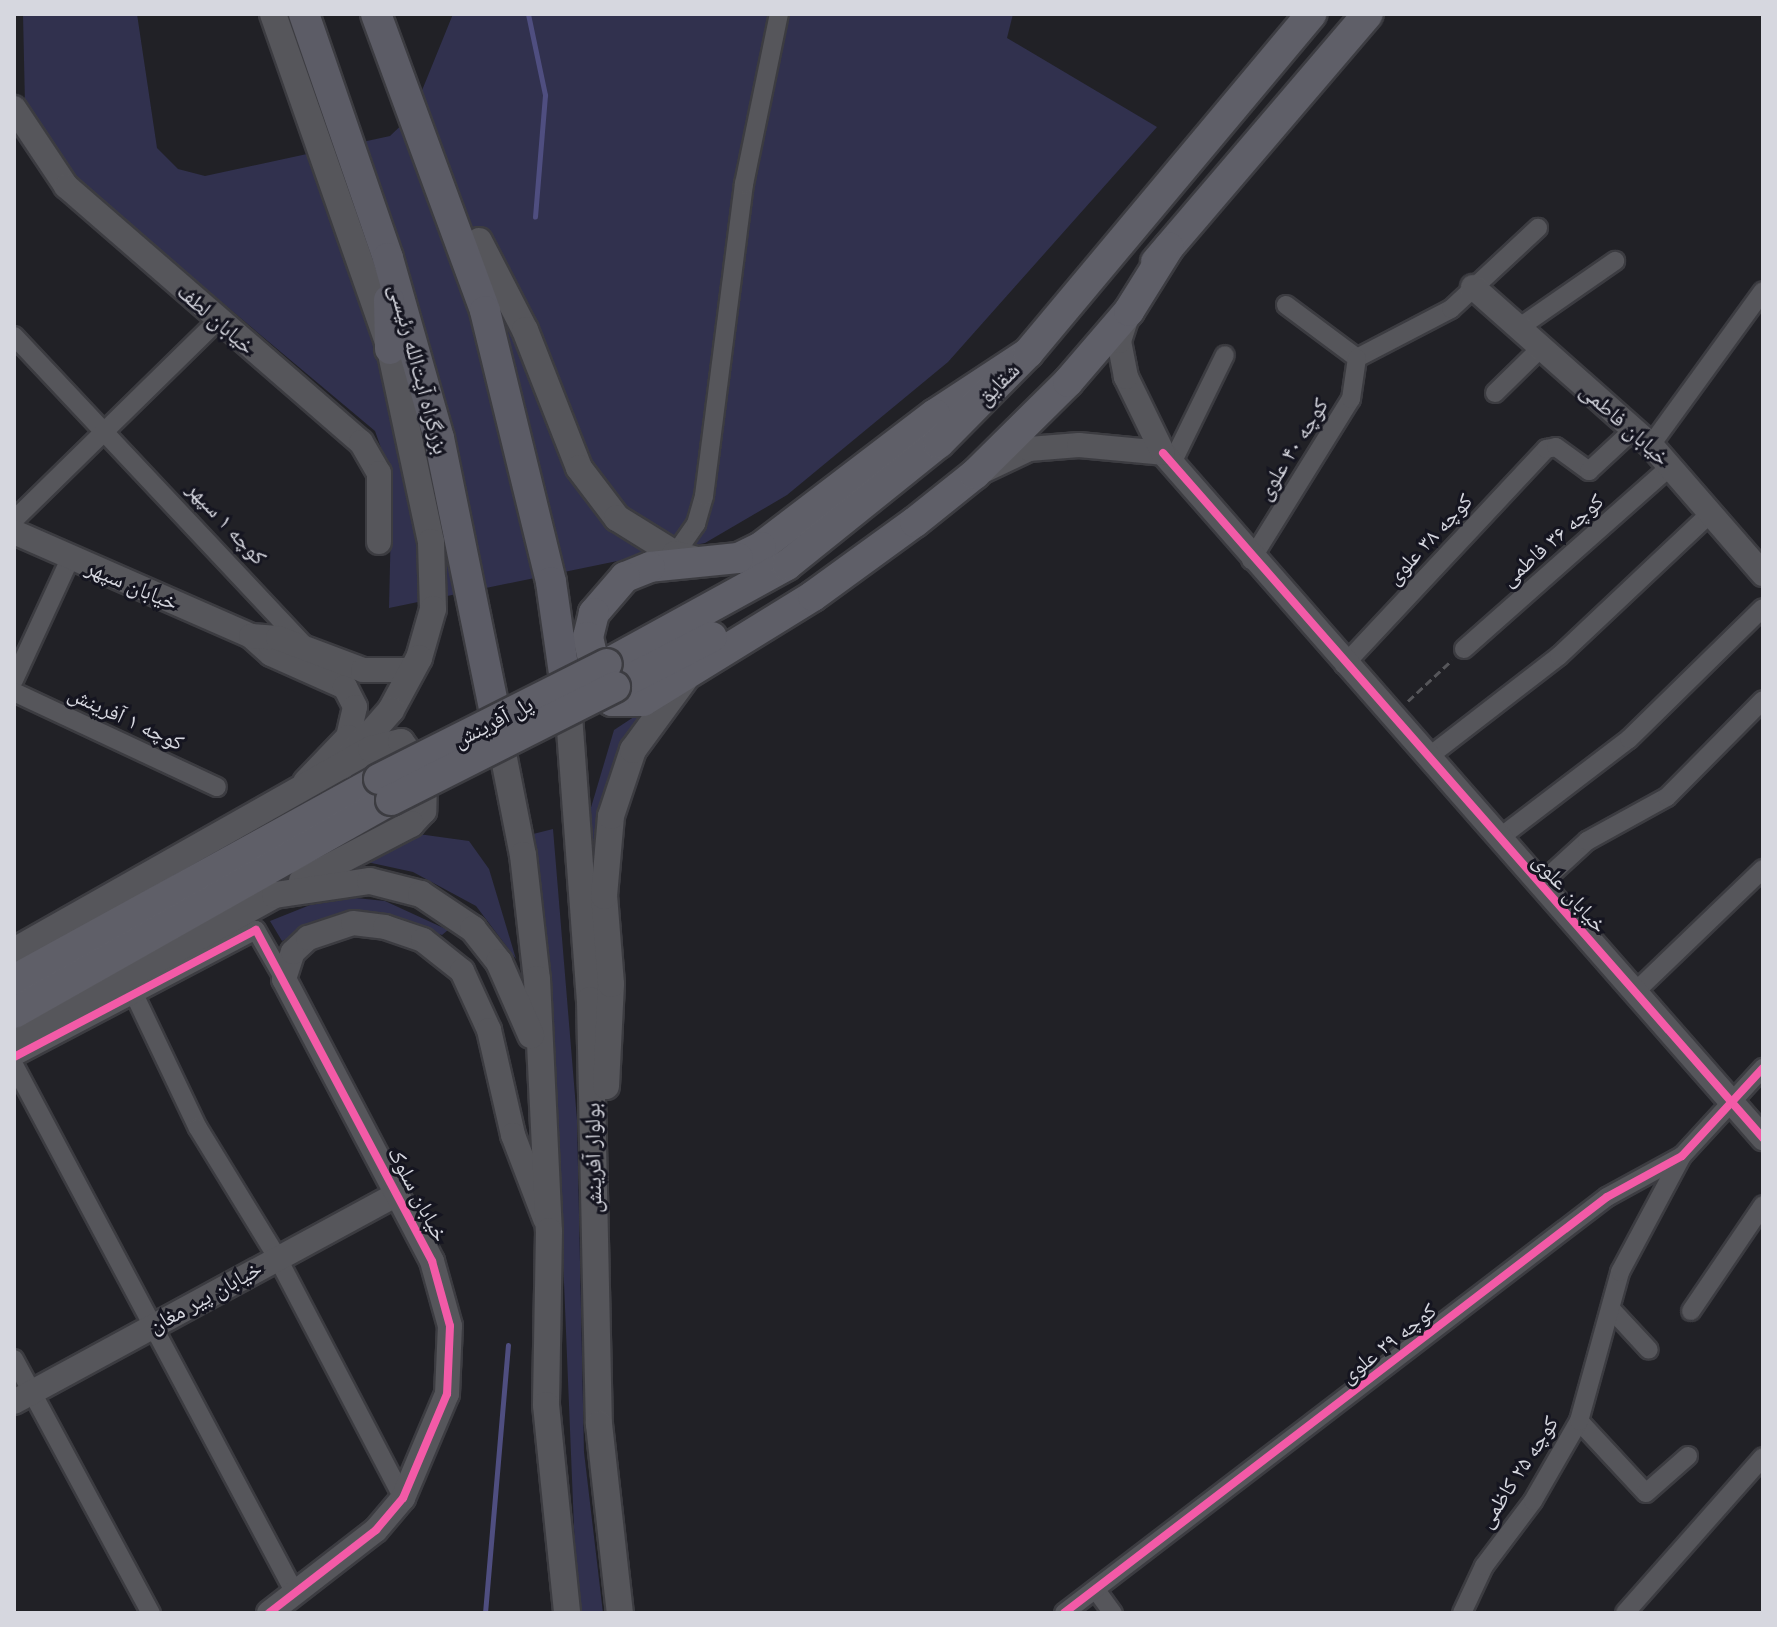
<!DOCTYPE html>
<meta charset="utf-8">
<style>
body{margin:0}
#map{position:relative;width:1777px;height:1627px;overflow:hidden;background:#212126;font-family:Montserrat,"Noto Naskh Arabic",sans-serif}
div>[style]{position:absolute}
.green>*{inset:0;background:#31314e}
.stream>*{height:5px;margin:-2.5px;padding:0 2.5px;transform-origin:2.5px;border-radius:2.5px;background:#4f4e80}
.path>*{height:3px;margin-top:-1.5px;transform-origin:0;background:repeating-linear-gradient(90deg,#56565a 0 8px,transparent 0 12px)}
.roads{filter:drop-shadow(2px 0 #3c3c41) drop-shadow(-2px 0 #3c3c41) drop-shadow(0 2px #3c3c41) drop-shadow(0 -2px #3c3c41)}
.minor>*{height:18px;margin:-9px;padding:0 9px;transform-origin:9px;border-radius:9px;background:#56565b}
.tertiary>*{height:24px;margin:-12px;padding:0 12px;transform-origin:12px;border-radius:12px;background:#56565b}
.secondary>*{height:26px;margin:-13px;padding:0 13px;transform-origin:13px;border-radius:13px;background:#56565b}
.primary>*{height:30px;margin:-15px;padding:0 15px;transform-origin:15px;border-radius:15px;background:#5f5f68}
.trunk>*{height:30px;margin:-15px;padding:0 15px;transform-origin:15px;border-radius:15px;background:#5c5c66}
.bridges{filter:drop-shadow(2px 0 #3c3c41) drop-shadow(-2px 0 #3c3c41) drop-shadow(0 2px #3c3c41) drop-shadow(0 -2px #3c3c41)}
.primary-bridge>*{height:30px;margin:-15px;padding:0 15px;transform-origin:15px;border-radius:15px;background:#5f5f68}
.cycleway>*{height:8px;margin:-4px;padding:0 4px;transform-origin:4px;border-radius:4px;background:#f35aa7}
span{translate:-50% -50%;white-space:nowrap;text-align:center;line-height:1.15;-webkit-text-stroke:6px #151520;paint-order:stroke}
.street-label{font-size:22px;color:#d6d7df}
.frame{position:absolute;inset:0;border:16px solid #d6d7df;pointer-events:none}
</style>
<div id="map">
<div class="green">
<div style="clip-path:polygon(23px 14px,137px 14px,157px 148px,178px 169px,205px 176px,390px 136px,412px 115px,453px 14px,1013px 14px,1007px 38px,1157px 127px,948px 362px,787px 495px,705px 543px,389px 608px,392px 479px,375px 431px,76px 180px,25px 105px)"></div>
<div style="clip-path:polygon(646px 709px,612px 767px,598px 837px,606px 1007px,587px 821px,614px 730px)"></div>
<div style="clip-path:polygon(553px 829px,577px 1120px,584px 1452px,603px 1613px,582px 1613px,575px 1552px,553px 1013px,542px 938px,505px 841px)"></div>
<div style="clip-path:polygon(411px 833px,469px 841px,489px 869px,516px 959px,476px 906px,413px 872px,367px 862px)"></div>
<div style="clip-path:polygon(356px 898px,385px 901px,448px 930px,442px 935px,375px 912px,331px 918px,282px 941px,270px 921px,310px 905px)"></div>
</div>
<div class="stream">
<div style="left:528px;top:14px;width:83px;rotate:78.1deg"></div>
<div style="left:545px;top:95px;width:122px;rotate:94.7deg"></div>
<div style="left:485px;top:1613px;width:269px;rotate:-85.1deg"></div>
</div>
<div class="path">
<div style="left:1408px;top:701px;width:60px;rotate:-43deg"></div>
</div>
<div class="roads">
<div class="minor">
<div style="left:1286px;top:305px;width:89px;rotate:36.7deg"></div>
<div style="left:1520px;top:327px;width:116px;rotate:-34.8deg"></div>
<div style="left:14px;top:336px;width:429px;rotate:46.8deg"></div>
<div style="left:1357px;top:358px;width:106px;rotate:-27.5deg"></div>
<div style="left:1451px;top:309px;width:119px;rotate:-43deg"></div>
<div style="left:1495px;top:393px;width:63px;rotate:-44.4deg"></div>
<div style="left:1651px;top:445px;width:190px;rotate:-54deg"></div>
<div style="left:1172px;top:463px;width:120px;rotate:-63.9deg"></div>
<div style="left:14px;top:520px;width:284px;rotate:-44.4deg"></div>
<div style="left:675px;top:554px;width:37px;rotate:-55deg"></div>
<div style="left:696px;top:524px;width:29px;rotate:-74deg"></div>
<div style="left:704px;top:496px;width:315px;rotate:-82.7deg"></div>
<div style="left:744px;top:184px;width:174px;rotate:-78.4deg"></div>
<div style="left:1251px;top:560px;width:190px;rotate:-58.2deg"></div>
<div style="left:1351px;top:399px;width:41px;rotate:-81.7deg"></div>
<div style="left:1464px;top:649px;width:276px;rotate:-41.5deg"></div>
<div style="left:1344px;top:665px;width:296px;rotate:-46.9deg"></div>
<div style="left:1546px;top:449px;width:10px;rotate:-11deg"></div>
<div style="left:1556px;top:447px;width:41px;rotate:36deg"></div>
<div style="left:1589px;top:471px;width:60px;rotate:-43deg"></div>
<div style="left:14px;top:680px;width:133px;rotate:-65.2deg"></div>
<div style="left:14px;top:692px;width:224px;rotate:25.1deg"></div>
<div style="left:1427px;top:758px;width:167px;rotate:-37.7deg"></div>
<div style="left:1559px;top:656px;width:209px;rotate:-43.3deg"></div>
<div style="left:1498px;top:839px;width:165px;rotate:-37.4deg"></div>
<div style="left:1629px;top:739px;width:187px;rotate:-44.4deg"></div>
<div style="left:1539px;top:885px;width:65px;rotate:-42.5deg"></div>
<div style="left:1587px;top:841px;width:91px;rotate:-28.8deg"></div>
<div style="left:1667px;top:797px;width:136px;rotate:-45.3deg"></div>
<div style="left:1634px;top:993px;width:179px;rotate:-43.9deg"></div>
<div style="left:134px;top:994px;width:148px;rotate:64.5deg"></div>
<div style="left:198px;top:1128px;width:151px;rotate:58.5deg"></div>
<div style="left:277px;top:1257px;width:272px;rotate:62.4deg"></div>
<div style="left:14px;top:1057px;width:273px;rotate:-27.7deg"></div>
<div style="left:256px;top:930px;width:56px;rotate:60.3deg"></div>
<div style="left:14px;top:1065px;width:600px;rotate:61.98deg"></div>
<div style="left:1612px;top:1310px;width:54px;rotate:47.2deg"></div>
<div style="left:1691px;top:1311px;width:128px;rotate:-55.8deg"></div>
<div style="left:14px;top:1359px;width:289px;rotate:61.7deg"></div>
<div style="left:1579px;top:1421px;width:98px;rotate:47.1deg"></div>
<div style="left:1646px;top:1493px;width:56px;rotate:-41.4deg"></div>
<div style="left:1096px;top:1590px;width:29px;rotate:54deg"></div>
<div style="left:1064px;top:1613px;width:684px;rotate:-37.46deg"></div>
<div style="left:1607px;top:1197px;width:85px;rotate:-28.7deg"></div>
<div style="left:1682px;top:1156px;width:120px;rotate:-47.4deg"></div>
<div style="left:1462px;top:1613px;width:52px;rotate:-64.9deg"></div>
<div style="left:1484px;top:1566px;width:81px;rotate:-53deg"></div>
<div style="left:1533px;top:1501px;width:92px;rotate:-60.1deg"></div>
<div style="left:1579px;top:1421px;width:155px;rotate:-74.6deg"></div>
<div style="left:1620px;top:1272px;width:132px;rotate:-61.9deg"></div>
<div style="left:1625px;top:1613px;width:208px;rotate:-48.5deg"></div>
</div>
<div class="tertiary">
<div style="left:14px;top:108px;width:94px;rotate:56.3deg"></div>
<div style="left:66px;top:186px;width:391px;rotate:41deg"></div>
<div style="left:361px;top:442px;width:36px;rotate:60deg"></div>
<div style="left:379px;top:473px;width:69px;rotate:90deg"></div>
<div style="left:1473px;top:287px;width:238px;rotate:41.6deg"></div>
<div style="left:1651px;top:445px;width:171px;rotate:49deg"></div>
<div style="left:1163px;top:453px;width:911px;rotate:48.78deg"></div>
<div style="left:985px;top:470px;width:49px;rotate:-25.5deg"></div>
<div style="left:1029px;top:449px;width:50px;rotate:-4.6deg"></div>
<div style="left:1079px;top:445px;width:84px;rotate:5.4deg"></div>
<div style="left:1163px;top:453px;width:85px;rotate:-116deg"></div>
<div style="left:1126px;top:377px;width:37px;rotate:-101deg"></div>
<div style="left:1119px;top:341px;width:26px;rotate:-72deg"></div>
<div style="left:14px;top:532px;width:259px;rotate:23.7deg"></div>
<div style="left:251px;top:636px;width:27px;rotate:42deg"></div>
<div style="left:271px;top:654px;width:81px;rotate:24deg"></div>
<div style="left:345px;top:687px;width:22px;rotate:63deg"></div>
<div style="left:355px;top:707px;width:31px;rotate:103deg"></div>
<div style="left:348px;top:737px;width:62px;rotate:133.7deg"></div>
<div style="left:251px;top:636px;width:27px;rotate:4deg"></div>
<div style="left:278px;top:638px;width:91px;rotate:20.6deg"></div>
<div style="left:363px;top:670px;width:50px"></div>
<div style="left:14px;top:1402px;width:436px;rotate:-28.5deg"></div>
<div style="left:269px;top:1613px;width:135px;rotate:-37.8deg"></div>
<div style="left:376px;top:1530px;width:42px;rotate:-49.8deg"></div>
<div style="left:403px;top:1498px;width:113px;rotate:-67.1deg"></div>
<div style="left:447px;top:1394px;width:68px;rotate:-87.5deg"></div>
<div style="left:450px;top:1326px;width:67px;rotate:-105.5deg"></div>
<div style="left:432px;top:1261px;width:318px;rotate:-117.7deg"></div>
<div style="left:284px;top:979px;width:28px;rotate:-72deg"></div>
<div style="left:293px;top:952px;width:21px;rotate:-43deg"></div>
<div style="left:308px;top:938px;width:47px;rotate:-18.4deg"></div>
<div style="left:353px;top:923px;width:32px;rotate:7deg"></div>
<div style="left:385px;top:927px;width:40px;rotate:18.9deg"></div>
<div style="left:423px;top:940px;width:50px;rotate:38.5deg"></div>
<div style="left:462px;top:971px;width:65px;rotate:65.4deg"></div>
<div style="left:489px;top:1030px;width:108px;rotate:77.1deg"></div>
<div style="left:513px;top:1135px;width:90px;rotate:69.1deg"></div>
</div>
<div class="secondary">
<div style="left:273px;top:14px;width:355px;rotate:70.7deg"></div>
<div style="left:390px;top:349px;width:197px;rotate:78deg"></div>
<div style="left:431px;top:542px;width:67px;rotate:88.3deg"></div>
<div style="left:433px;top:609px;width:51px;rotate:105.9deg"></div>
<div style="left:419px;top:658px;width:59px;rotate:118.3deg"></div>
<div style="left:391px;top:710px;width:74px;rotate:131.2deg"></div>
<div style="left:479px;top:241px;width:100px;rotate:62.7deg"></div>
<div style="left:525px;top:330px;width:148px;rotate:68.6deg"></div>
<div style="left:579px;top:468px;width:63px;rotate:52.8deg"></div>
<div style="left:617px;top:518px;width:68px;rotate:31.8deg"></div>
<div style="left:675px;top:554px;width:27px;rotate:15deg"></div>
<div style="left:568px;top:702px;width:299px;rotate:85.8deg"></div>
<div style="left:590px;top:1000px;width:424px;rotate:88.8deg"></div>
<div style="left:599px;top:1424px;width:190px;rotate:83.7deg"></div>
<div style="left:499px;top:733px;width:124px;rotate:78.9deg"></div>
<div style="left:523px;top:855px;width:125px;rotate:83.6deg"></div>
<div style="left:537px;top:979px;width:252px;rotate:87.3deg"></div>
<div style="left:549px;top:1231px;width:174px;rotate:91deg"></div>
<div style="left:546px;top:1405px;width:209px;rotate:84.2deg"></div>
<div style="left:14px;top:951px;width:410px;rotate:-29.5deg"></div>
<div style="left:371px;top:749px;width:31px;rotate:-13deg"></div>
<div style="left:401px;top:742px;width:38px;rotate:53deg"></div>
<div style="left:424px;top:772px;width:39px;rotate:91deg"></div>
<div style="left:423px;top:811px;width:18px;rotate:133deg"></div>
<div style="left:411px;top:824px;width:123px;rotate:152.4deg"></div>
<div style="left:14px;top:1039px;width:298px;rotate:-28.9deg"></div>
<div style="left:275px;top:895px;width:96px;rotate:-8.4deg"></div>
<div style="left:370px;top:881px;width:53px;rotate:14.3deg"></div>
<div style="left:421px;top:894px;width:63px;rotate:33.9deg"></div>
<div style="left:473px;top:929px;width:42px;rotate:51.8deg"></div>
<div style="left:499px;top:962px;width:80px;rotate:66.3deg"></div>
<div style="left:606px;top:1086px;width:102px;rotate:-87.2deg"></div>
<div style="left:611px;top:984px;width:88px;rotate:-94.5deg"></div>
<div style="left:604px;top:896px;width:80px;rotate:-85deg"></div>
<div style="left:611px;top:816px;width:70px;rotate:-71.6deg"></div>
<div style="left:633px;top:750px;width:88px;rotate:-53.8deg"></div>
</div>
<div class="primary">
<div style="left:1156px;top:262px;width:326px;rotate:-49.5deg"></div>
<div style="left:1028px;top:353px;width:111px;rotate:146.7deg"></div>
<div style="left:935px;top:414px;width:219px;rotate:142.6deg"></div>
<div style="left:761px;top:547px;width:25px;rotate:154deg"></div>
<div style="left:738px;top:558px;width:88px;rotate:174.2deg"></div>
<div style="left:650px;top:567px;width:27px;rotate:158deg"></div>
<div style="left:625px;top:577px;width:48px;rotate:130.7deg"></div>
<div style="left:594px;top:613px;width:25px;rotate:104deg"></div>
<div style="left:588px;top:637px;width:50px;rotate:77.3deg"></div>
<div style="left:599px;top:686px;width:20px;rotate:49deg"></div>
<div style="left:612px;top:701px;width:31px"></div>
<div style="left:643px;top:701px;width:200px;rotate:-31.7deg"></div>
<div style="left:813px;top:596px;width:126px;rotate:-36deg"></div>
<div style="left:915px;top:522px;width:77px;rotate:-38.7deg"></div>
<div style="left:975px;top:474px;width:131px;rotate:-44.7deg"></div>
<div style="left:1068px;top:382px;width:94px;rotate:-49.3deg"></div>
<div style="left:1129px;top:311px;width:75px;rotate:-58deg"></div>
<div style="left:607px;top:664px;width:205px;rotate:-28.8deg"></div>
<div style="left:787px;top:565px;width:195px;rotate:-38.8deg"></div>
<div style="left:939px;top:443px;width:127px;rotate:-45.3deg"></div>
<div style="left:1028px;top:353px;width:442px;rotate:-50.1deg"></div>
<div style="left:615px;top:687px;width:109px;rotate:-27.3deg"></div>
<div style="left:14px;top:980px;width:417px;rotate:-28.8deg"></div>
<div style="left:14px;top:1013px;width:433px;rotate:-29.5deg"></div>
</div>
<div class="trunk">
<div style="left:304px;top:14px;width:258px;rotate:71deg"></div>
<div style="left:388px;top:258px;width:187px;rotate:74.2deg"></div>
<div style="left:439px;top:438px;width:301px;rotate:78.5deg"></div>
<div style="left:376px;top:14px;width:316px;rotate:69.8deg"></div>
<div style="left:485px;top:311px;width:279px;rotate:76.3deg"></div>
<div style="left:551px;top:582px;width:121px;rotate:81.9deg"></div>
<div style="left:389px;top:300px;width:49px;rotate:88.8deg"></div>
</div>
</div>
<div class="bridges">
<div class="primary-bridge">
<div style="left:379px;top:779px;width:255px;rotate:-26.8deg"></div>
<div style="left:391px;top:800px;width:251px;rotate:-26.8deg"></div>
</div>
</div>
<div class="cycleway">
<div style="left:1163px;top:453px;width:911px;rotate:48.78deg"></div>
<div style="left:14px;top:1057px;width:273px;rotate:-27.7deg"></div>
<div style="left:256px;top:930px;width:375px;rotate:62deg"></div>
<div style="left:432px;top:1261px;width:67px;rotate:74.5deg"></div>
<div style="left:450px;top:1326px;width:68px;rotate:92.5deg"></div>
<div style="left:447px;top:1394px;width:113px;rotate:112.9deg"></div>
<div style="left:403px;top:1498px;width:42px;rotate:130.2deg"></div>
<div style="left:376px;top:1530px;width:135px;rotate:142.2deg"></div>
<div style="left:1064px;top:1613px;width:684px;rotate:-37.46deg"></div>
<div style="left:1607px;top:1197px;width:85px;rotate:-28.7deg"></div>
<div style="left:1682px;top:1156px;width:120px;rotate:-47.4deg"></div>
</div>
<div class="street-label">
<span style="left:216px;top:319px;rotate:41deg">خیابان لطف</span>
<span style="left:419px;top:369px;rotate:75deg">بزرگراه آیت‌الله رئیسی</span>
<span style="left:998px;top:384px;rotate:-45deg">شقایق</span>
<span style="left:1625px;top:424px;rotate:42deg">خیابان فاطمی</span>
<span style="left:1292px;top:449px;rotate:-58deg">کوچه ۴۰ علوی</span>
<span style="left:227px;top:523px;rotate:47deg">کوچه ۱ سپهر</span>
<span style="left:1429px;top:539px;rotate:-47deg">کوچه ۳۸ علوی</span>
<span style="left:1552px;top:540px;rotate:-41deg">کوچه ۳۶ فاطمی</span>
<span style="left:132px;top:585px;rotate:23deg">خیابان سپهر</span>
<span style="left:126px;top:718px;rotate:25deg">کوچه ۱ آفرینش</span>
<span style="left:493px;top:722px;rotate:-27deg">پل آفرینش</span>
<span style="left:1570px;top:893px;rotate:48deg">خیابان علوی</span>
<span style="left:593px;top:1158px;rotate:-91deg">بولوار آفرینش</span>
<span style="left:418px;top:1194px;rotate:62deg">خیابان سلوک</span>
<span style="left:205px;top:1297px;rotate:-29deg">خیابان پیر مغان</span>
<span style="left:1388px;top:1343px;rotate:-38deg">کوچه ۲۹ علوی</span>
<span style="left:1518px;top:1472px;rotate:-57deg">کوچه ۲۵ کاظمی</span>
</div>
<div class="frame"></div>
</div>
